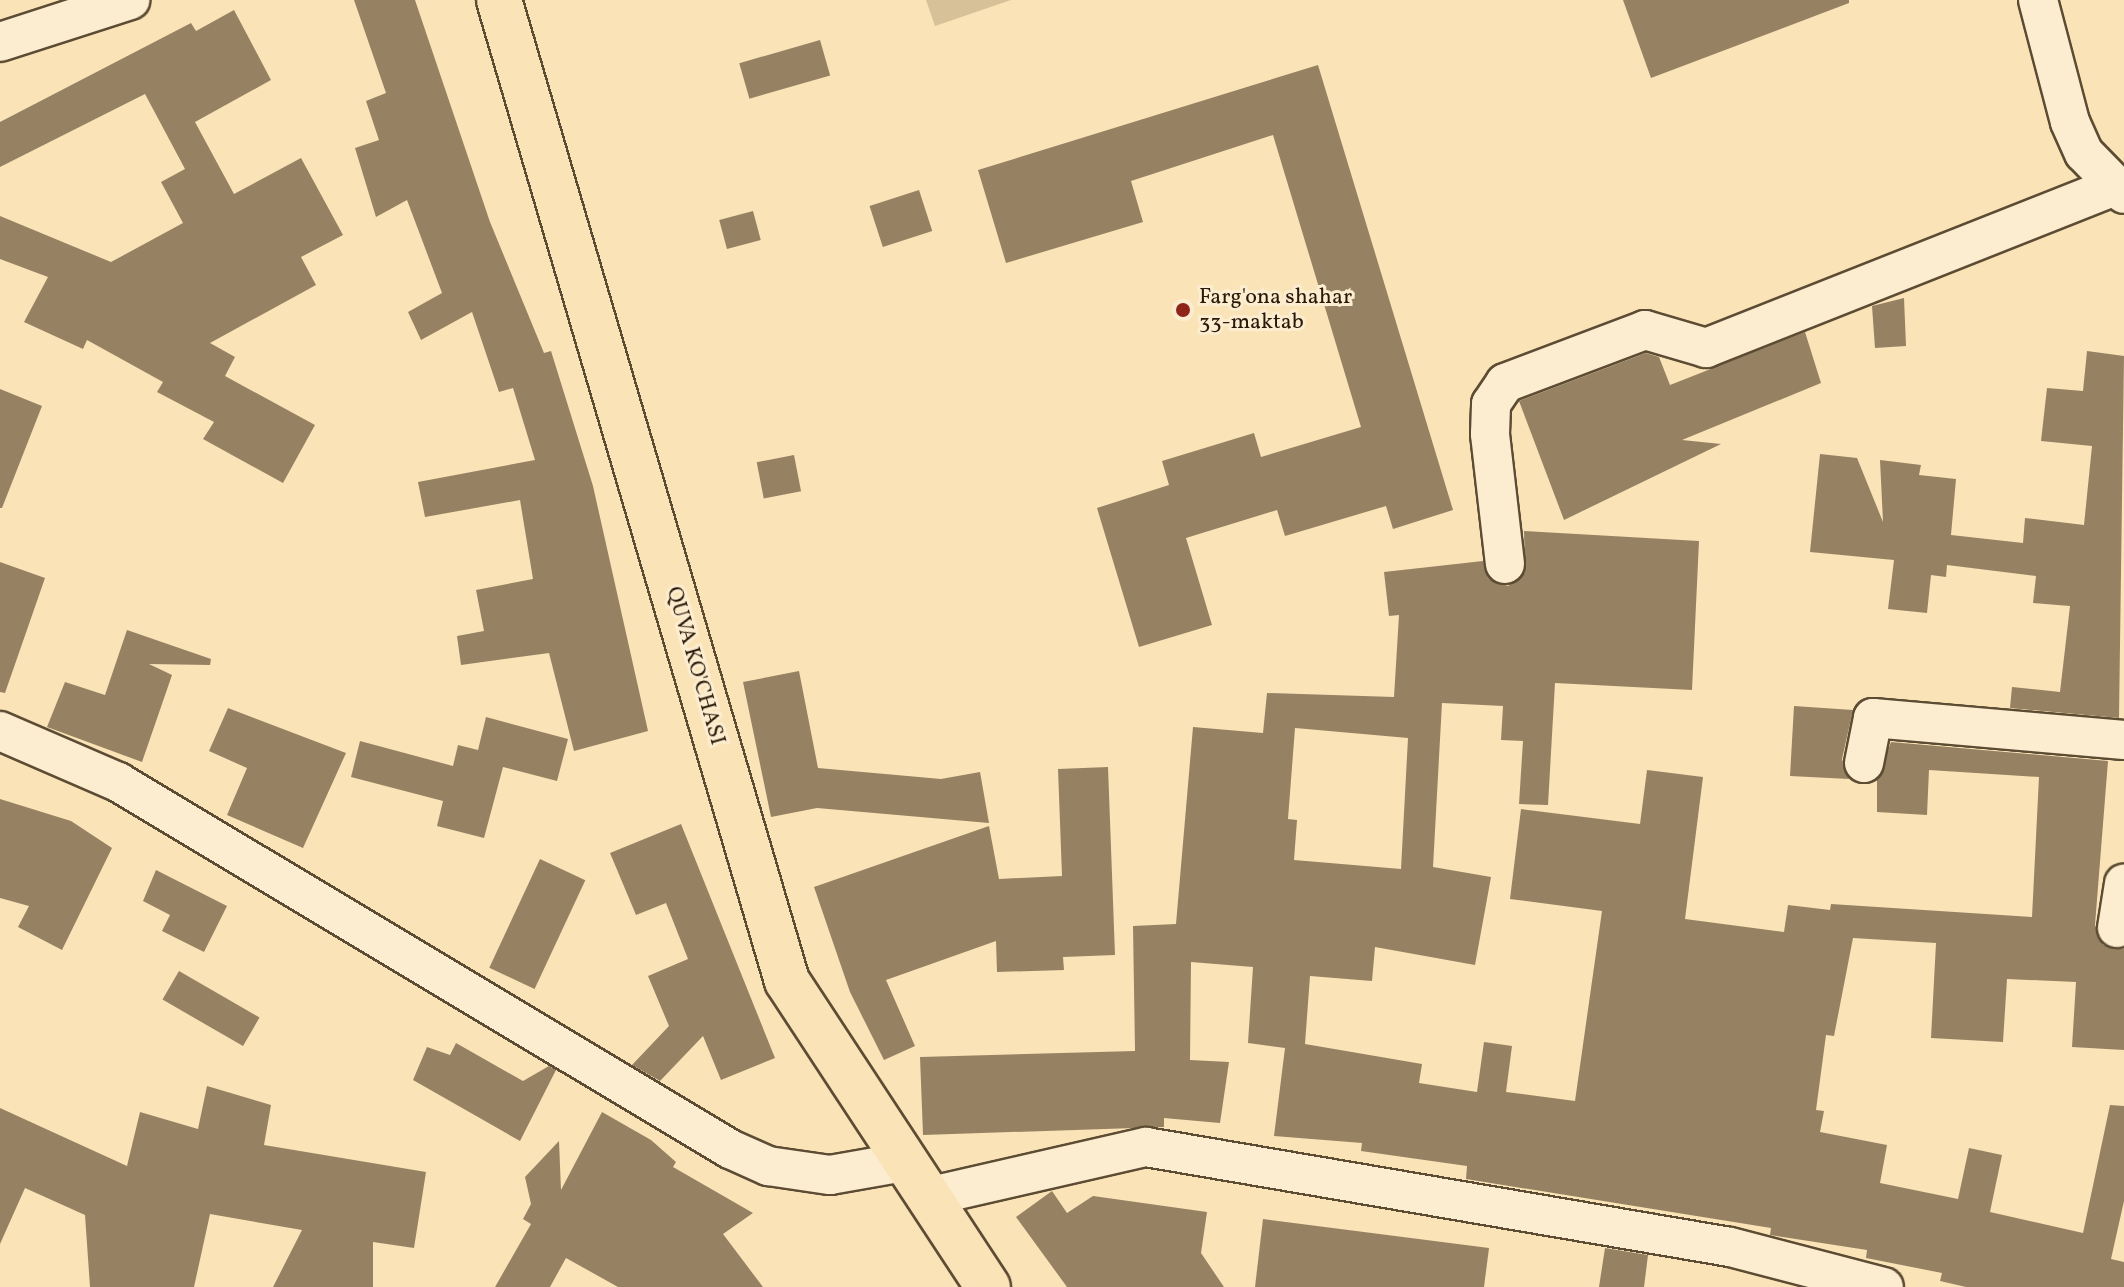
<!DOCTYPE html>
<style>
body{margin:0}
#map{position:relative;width:2124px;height:1287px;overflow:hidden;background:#fae3b7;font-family:Vollkorn,serif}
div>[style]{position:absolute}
.green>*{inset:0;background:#d6c199}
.building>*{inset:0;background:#968263;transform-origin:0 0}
.roads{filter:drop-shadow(2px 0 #5d4c34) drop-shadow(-2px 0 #5d4c34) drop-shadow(0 2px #5d4c34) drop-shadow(0 -2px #5d4c34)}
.minor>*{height:38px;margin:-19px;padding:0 19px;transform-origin:19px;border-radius:19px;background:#fcedd0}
.major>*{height:44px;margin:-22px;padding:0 22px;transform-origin:22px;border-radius:22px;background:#fae3b7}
.dots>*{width:22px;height:22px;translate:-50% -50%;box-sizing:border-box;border:4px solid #fcedd0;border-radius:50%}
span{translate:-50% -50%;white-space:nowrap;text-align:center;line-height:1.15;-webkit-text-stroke:6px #fcedd0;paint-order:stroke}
.poi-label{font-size:22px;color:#291908}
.left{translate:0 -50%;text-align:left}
.street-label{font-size:22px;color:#291908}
</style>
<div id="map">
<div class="green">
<div style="clip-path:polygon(926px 0,1011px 0,935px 26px)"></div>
</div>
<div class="building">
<div style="clip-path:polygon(354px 0,415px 0,490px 222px,544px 353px,551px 351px,593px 486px,648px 731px,574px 751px,549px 653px,461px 665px,457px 636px,484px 631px,476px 590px,533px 579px,520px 500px,425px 517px,418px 482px,535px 460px,513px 388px,499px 392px,472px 312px,421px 340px,408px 312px,442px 293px,407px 200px,376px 217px,355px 148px,379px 140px,366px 101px,386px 93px)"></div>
<div style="clip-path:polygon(1623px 0,1849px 0,1849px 3px,1651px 78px)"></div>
<div style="clip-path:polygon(234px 10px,271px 80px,195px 122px,234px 194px,301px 158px,343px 235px,301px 257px,316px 285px,210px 343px,235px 357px,225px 376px,315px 425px,283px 483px,203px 439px,214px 422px,157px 392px,163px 382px,87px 340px,83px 349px,24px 322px,48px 277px,0 259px,0 216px,111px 262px,183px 223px,161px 182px,185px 169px,145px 94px,0 167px,0 122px,191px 23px,196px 31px)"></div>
<div style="left:820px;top:40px;width:37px;height:84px;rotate:74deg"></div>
<div style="clip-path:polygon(1318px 65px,1453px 510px,1393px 529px,1386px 506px,1285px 536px,1277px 510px,1186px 538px,1212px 625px,1139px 647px,1097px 508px,1169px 485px,1162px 461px,1254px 433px,1261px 457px,1361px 427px,1273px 135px,1131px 181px,1143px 222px,1006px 263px,978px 170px)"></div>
<div style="left:919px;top:190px;width:43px;height:52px;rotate:72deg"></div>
<div style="left:753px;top:211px;width:30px;height:35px;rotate:75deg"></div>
<div style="clip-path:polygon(1904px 298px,1906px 346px,1875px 348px,1872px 306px)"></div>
<div style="clip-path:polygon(1805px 332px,1821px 383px,1682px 440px,1721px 444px,1564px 520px,1519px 401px,1646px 353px,1659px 357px,1670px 385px)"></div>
<div style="clip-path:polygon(2087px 351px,2124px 356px,2119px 718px,2010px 708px,2012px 687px,2060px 692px,2070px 606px,2033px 603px,2036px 576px,1947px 565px,1946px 577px,1931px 575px,1927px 613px,1888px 609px,1894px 560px,1810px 552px,1820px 454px,1857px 458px,1883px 522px,1880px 460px,1921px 465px,1919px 475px,1956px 479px,1951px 535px,2023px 543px,2025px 518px,2084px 525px,2092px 446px,2041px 441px,2047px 388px,2083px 391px)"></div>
<div style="clip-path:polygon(0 389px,42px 406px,2px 508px,0 508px)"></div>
<div style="left:794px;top:455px;width:37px;height:38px;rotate:79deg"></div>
<div style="clip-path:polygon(evenodd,1524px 531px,1699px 541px,1692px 690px,1555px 683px,1548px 805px,1519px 804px,1523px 741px,1501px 740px,1503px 706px,1442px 703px,1433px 867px,1491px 877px,1475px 965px,1375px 947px,1372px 981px,1310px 976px,1305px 1044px,1422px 1064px,1419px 1083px,1477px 1092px,1484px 1042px,1512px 1046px,1506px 1092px,1575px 1101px,1602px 911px,1510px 899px,1521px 809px,1640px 824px,1647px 770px,1703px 777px,1685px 919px,1784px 932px,1788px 905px,1830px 910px,1831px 904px,2032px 917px,2039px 777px,1929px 770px,1927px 815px,1877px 812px,1877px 780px,1891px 742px,2108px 761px,2095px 925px,2103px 945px,2124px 949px,2124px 1050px,2072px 1047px,2076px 982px,2007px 979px,2003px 1042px,1931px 1038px,1936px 943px,1853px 938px,1834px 1036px,1826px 1035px,1816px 1110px,1824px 1111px,1820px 1132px,1887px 1145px,1880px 1183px,1958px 1199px,1969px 1148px,2002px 1155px,1990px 1212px,2083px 1233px,2110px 1105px,2124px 1106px,2124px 1201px,2111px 1259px,2124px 1262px,2124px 1287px,1966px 1287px,1940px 1281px,1942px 1273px,1866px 1258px,1867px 1250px,1770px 1235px,1771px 1228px,1466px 1179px,1467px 1166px,1361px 1151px,1362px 1143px,1274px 1136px,1285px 1048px,1248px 1043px,1253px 967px,1191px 962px,1190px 1060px,1229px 1062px,1220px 1123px,1164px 1118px,1164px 1127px,923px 1135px,920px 1057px,1135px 1051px,1133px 926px,1176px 924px,1193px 727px,1263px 733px,1267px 693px,1394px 697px,1399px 615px,1389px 616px,1384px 572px,1483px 561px,1488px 578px,1508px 586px,1525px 572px,1524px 531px,1295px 728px,1408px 738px,1401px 869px,1294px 860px,1297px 820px,1288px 819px,1295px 728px)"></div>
<div style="clip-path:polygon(0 562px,45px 578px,5px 693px,0 692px)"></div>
<div style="clip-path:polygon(127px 630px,211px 659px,210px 665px,149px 664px,172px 675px,142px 762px,47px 727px,65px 682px,105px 695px)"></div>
<div style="clip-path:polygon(799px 671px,818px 768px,941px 779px,980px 772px,989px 823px,817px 808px,771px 817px,743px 682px)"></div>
<div style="clip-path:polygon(1794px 706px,1853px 710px,1842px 759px,1849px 779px,1790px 776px)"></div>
<div style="clip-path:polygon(228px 708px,346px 753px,303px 848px,227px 815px,247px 768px,209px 751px)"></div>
<div style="clip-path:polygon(486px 717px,568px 739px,557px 781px,503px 767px,484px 838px,437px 826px,443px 801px,351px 777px,360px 741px,453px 766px,458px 745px,478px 750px)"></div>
<div style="clip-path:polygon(1108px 767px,1115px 955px,1063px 957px,1064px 970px,997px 972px,996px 941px,886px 980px,915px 1046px,884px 1060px,850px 992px,814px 887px,989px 826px,999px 879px,1062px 876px,1058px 769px)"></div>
<div style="clip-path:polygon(0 799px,71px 821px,112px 848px,62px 950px,18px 927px,29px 906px,0 898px)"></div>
<div style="clip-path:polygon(681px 824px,775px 1058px,721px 1080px,703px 1036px,660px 1081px,632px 1065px,669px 1026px,648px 976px,688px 959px,666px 903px,636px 915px,610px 853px)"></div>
<div style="left:540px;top:859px;width:50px;height:120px;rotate:25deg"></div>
<div style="clip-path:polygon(156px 870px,227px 906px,204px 952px,162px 931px,170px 915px,143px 901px)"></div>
<div style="left:179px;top:971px;width:93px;height:33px;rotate:30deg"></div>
<div style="clip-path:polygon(456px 1043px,523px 1081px,549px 1066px,556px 1070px,520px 1141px,413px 1080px,427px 1047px,450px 1055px)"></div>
<div style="clip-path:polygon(207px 1086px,271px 1105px,264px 1145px,426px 1172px,414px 1248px,373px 1242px,373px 1287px,273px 1287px,302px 1230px,210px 1214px,194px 1287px,90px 1287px,85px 1215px,25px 1188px,0 1244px,0 1108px,127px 1166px,140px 1112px,198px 1129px)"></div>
<div style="clip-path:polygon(602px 1112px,651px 1140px,676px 1162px,673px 1167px,753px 1213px,723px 1234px,763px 1287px,618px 1287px,566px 1258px,550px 1287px,495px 1287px,531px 1224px,523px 1219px,531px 1204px,525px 1177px,559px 1141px,561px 1190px)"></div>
<div style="clip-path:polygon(1052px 1191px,1067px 1213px,1093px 1196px,1207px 1212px,1201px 1253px,1224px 1287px,1067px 1287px,1016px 1217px)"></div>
<div style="clip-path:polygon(1263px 1219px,1489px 1248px,1484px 1287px,1255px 1287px)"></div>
<div style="clip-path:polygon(1605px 1248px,1648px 1255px,1644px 1287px,1599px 1287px)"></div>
</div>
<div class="roads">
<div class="minor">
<div style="left:2038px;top:0;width:126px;rotate:75.3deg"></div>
<div style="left:2070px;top:122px;width:34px;rotate:66deg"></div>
<div style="left:2084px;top:153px;width:57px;rotate:45.7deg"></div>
<div style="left:0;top:42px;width:137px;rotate:-17.9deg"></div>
<div style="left:1505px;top:564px;width:131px;rotate:-96.6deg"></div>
<div style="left:1490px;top:434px;width:30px;rotate:-88deg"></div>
<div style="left:1491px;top:404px;width:25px;rotate:-56deg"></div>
<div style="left:1505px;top:383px;width:150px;rotate:-20.7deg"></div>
<div style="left:1645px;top:330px;width:64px;rotate:16.4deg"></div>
<div style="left:1706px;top:348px;width:437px;rotate:-21.6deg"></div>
<div style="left:0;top:731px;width:129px;rotate:23.4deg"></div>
<div style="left:118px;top:782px;width:714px;rotate:30.95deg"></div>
<div style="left:730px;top:1149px;width:42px;rotate:24.1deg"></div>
<div style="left:768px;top:1166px;width:63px;rotate:8.3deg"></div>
<div style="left:830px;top:1175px;width:75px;rotate:-10deg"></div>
<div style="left:1864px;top:763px;width:46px;rotate:-78.7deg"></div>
<div style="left:1873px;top:718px;width:252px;rotate:5deg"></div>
<div style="left:2117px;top:928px;width:45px;rotate:-81deg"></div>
<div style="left:927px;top:1197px;width:225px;rotate:-12.9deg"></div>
<div style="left:1146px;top:1147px;width:592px;rotate:9.72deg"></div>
<div style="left:1730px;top:1247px;width:159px;rotate:14.6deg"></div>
</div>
<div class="major">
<div style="left:499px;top:0;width:1022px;rotate:73.64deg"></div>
<div style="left:787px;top:981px;width:366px;rotate:56.7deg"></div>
</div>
</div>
<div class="dots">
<div style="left:1183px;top:310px;background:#8f2418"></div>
</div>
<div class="poi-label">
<span class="left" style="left:1199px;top:310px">Farg'ona shahar<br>33-maktab</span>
</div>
<div class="street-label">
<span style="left:695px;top:666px;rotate:74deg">QUVA KO'CHASI</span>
</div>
</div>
